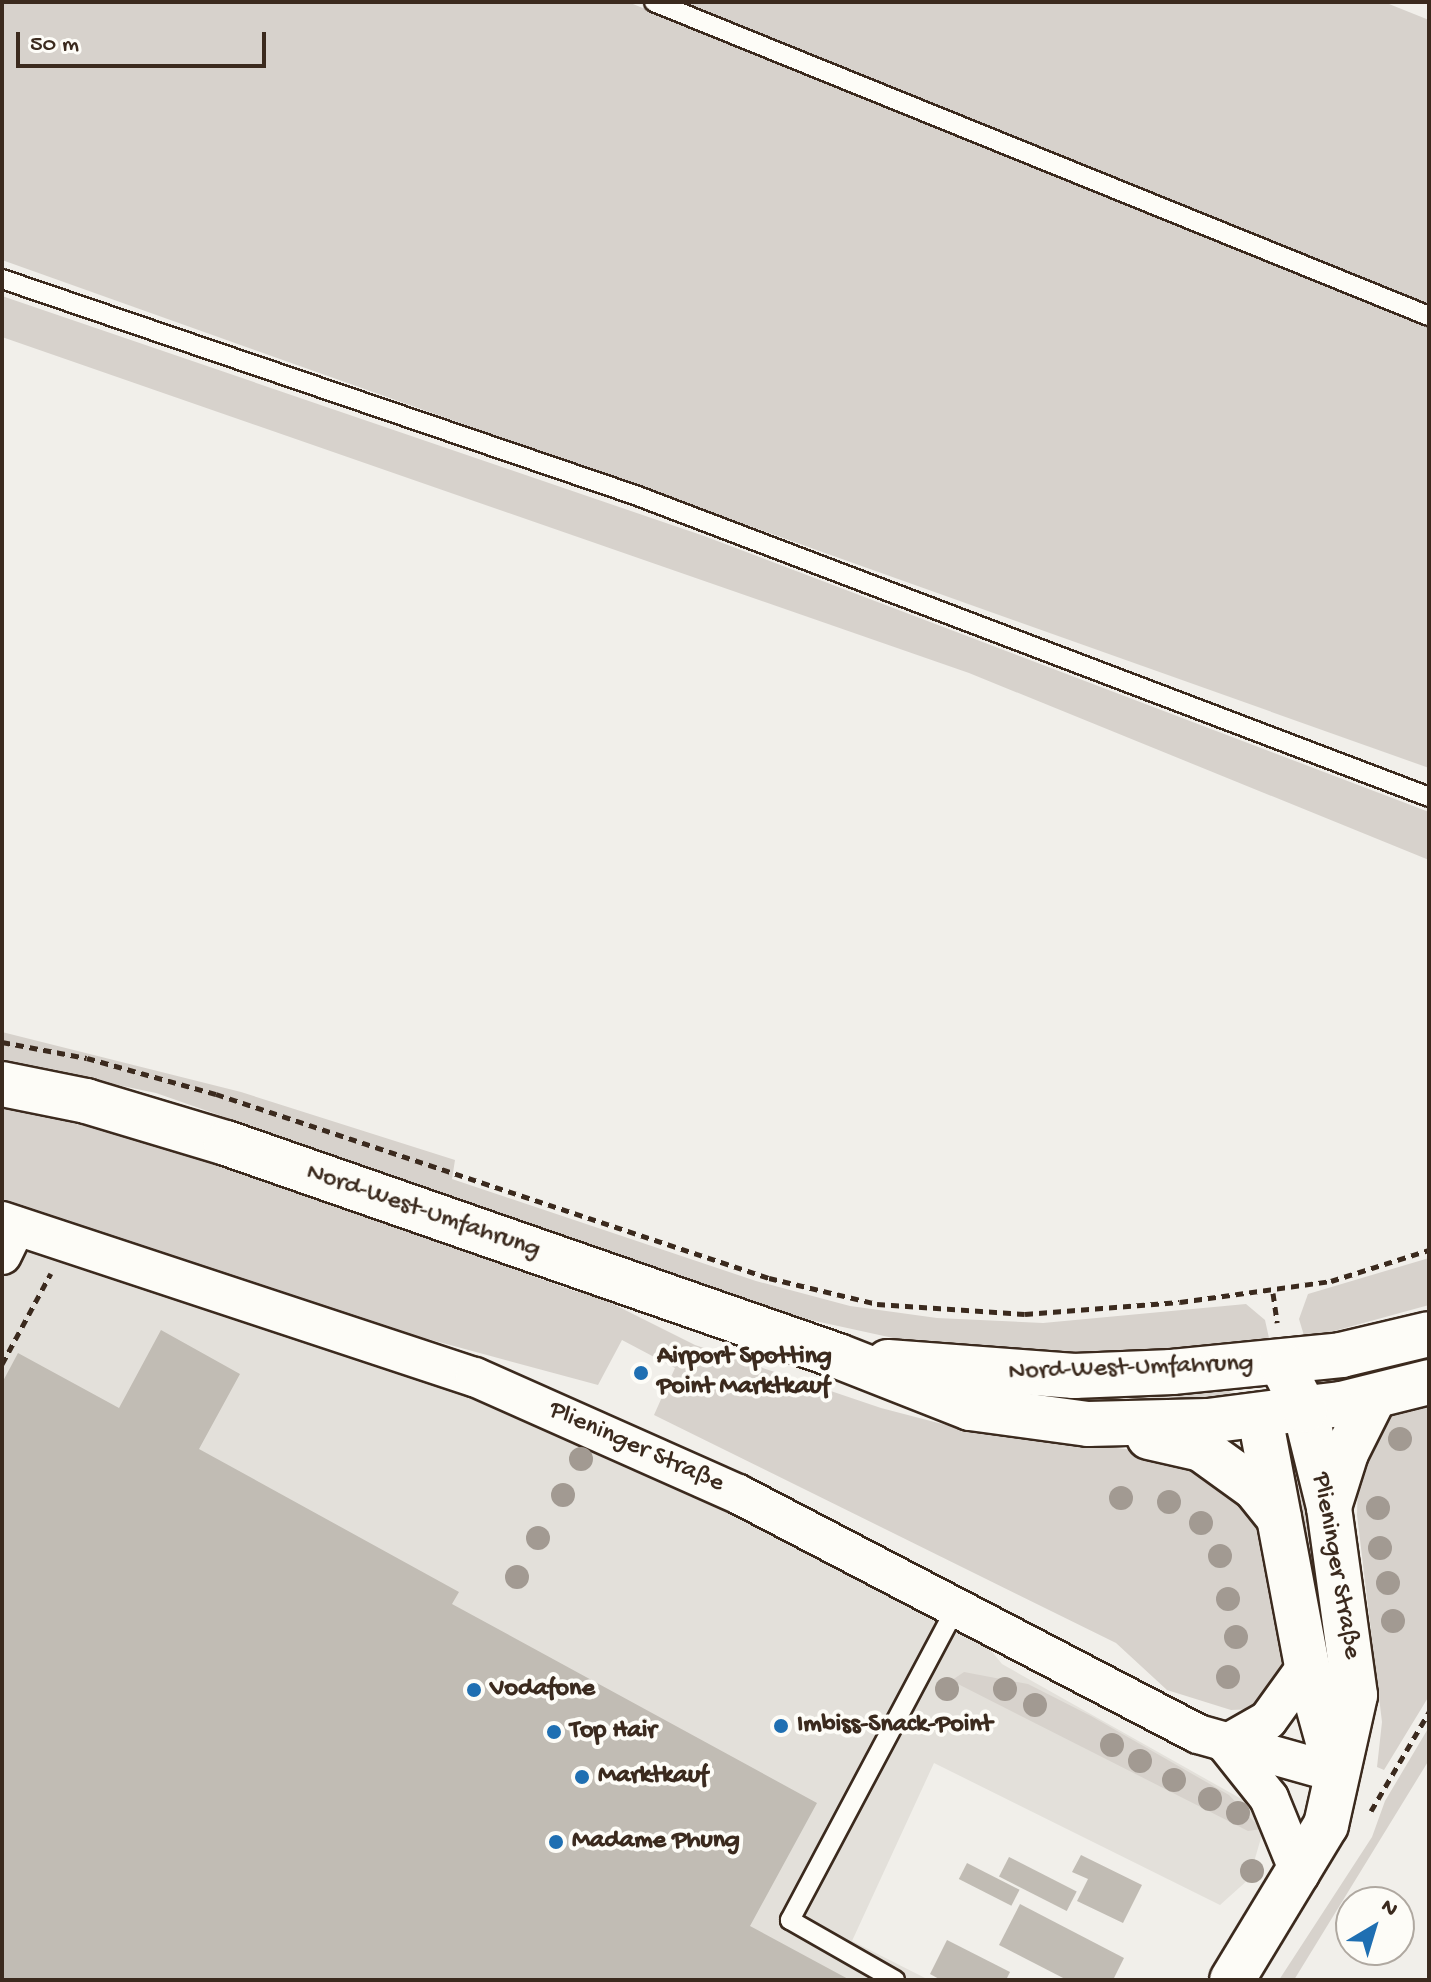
<!DOCTYPE html>
<meta charset="utf-8">
<style>
body{margin:0}
#map{position:relative;width:1431px;height:1982px;overflow:hidden;background:#f1efea;font-family:"Gochi Hand",sans-serif}
div>[style]{position:absolute}
.built>*{inset:0;background:#e3e0da}
.green>*{inset:0;background:#d7d2cc}
.building>*{inset:0;background:#c1bcb4;transform-origin:0 0}
.path>*{height:5px;margin-top:-2.5px;transform-origin:0;background:repeating-linear-gradient(90deg,#3b2a1e 0 8px,transparent 0 14px)}
.roads{filter:drop-shadow(2px 0 #3b2a1e) drop-shadow(-2px 0 #3b2a1e) drop-shadow(0 2px #3b2a1e) drop-shadow(0 -2px #3b2a1e)}
.lane>*{height:18px;margin:-9px;padding:0 9px;transform-origin:9px;border-radius:9px;background:#fdfcf7}
.street>*{height:38px;margin:-19px;padding:0 19px;transform-origin:19px;border-radius:19px;background:#fdfcf7}
.secondary>*{height:44px;margin:-22px;padding:0 22px;transform-origin:22px;border-radius:22px;background:#fdfcf7}
.trees>*{width:24px;height:24px;margin:-12px;border-radius:50%;background:#a29a92}
.dots>*{width:22px;height:22px;translate:-50% -50%;box-sizing:border-box;border:4px solid #fdfcf7;border-radius:50%}
span{translate:-50% -50%;white-space:nowrap;text-align:center;line-height:1.15;-webkit-text-stroke:8px #fdfcf7;paint-order:stroke}
.street-label{font-size:26px;color:#3b2a1e}
.poi-label{font-size:26px;color:#3b2a1e;font-weight:700}
.left{translate:0 -50%;text-align:left}
.frame{position:absolute;inset:0;border:4px solid #3b2a1e;pointer-events:none}
.north{position:absolute;left:1335px;top:1886px;width:80px;height:80px;box-sizing:border-box;background:#fdfcf7;border:2px solid #afa8a0;border-radius:50%;rotate:38deg;font-size:22px;font-weight:700;line-height:32px;text-align:center;color:#3b2a1e}
.north::after{content:'';display:block;margin:auto;width:28px;height:36px;background:#1f6fb2;clip-path:polygon(50% 0,100% 100%,50% 72%,0 100%)}
.scale{position:absolute;left:16px;top:32px;width:250px;height:36px;box-sizing:border-box;border:4px solid #3b2a1e;border-top:0;padding-left:10px;font-size:24px;line-height:28px;white-space:nowrap;color:#3b2a1e;-webkit-text-stroke:6px #fdfcf7;paint-order:stroke}
</style>
<div id="map">
<div class="built">
<div style="clip-path:polygon(2px 1221px,382px 1348px,956px 1608px,1002px 1664px,1268px 1814px,1249px 1879px,1220px 1905px,934px 1763px,852px 1941px,929px 1980px,2px 1980px)"></div>
</div>
<div class="green">
<div style="clip-path:polygon(2px 2px,628px 2px,1429px 325px,1429px 768px,2px 260px)"></div>
<div style="clip-path:polygon(673px 2px,1384px 2px,1429px 20px,1429px 307px)"></div>
<div style="clip-path:polygon(2px 296px,704px 536px,1429px 812px,1429px 860px,969px 673px,2px 337px)"></div>
<div style="clip-path:polygon(2px 1032px,241px 1092px,455px 1160px,452px 1179px,756px 1281px,850px 1306px,937px 1318px,1043px 1323px,1246px 1304px,1265px 1320px,1269px 1338px,1259px 1348px,1081px 1360px,948px 1350px,797px 1317px,156px 1093px,2px 1061px)"></div>
<div style="clip-path:polygon(2px 1107px,173px 1146px,577px 1292px,583px 1289px,695px 1345px,881px 1408px,969px 1431px,1160px 1453px,1195px 1462px,1248px 1509px,1262px 1536px,1286px 1662px,1280px 1688px,1255px 1709px,1231px 1710px,1167px 1690px,1116px 1643px,654px 1415px,675px 1368px,622px 1340px,598px 1385px,369px 1323px,2px 1201px)"></div>
<div style="clip-path:polygon(1429px 1258px,1429px 1305px,1305px 1339px,1299px 1319px,1308px 1294px)"></div>
<div style="clip-path:polygon(1225px 1387px,1239px 1401px,1115px 1409px,1021px 1397px)"></div>
<div style="clip-path:polygon(1429px 1398px,1429px 1696px,1384px 1770px,1377px 1767px,1382px 1722px,1357px 1515px,1358px 1478px,1381px 1425px,1400px 1409px)"></div>
<div style="clip-path:polygon(1302px 1442px,1332px 1679px,1301px 1519px,1293px 1448px)"></div>
<div style="clip-path:polygon(964px 1672px,1028px 1684px,1091px 1716px,1229px 1795px,1261px 1829px,1248px 1831px,956px 1683px,948px 1697px,936px 1691px)"></div>
<div style="clip-path:polygon(1429px 1727px,1429px 1760px,1294px 1980px,1279px 1980px,1372px 1837px,1385px 1801px)"></div>
</div>
<div class="building">
<div style="clip-path:polygon(161px 1330px,240px 1374px,199px 1449px,459px 1592px,452px 1604px,817px 1803px,750px 1926px,850px 1980px,2px 1980px,2px 1383px,18px 1353px,119px 1408px)"></div>
<div style="clip-path:polygon(1081px 1855px,1142px 1885px,1123px 1923px,1077px 1901px,1088px 1879px,1072px 1872px)"></div>
<div style="left:1009px;top:1857px;width:76px;height:22px;rotate:27deg"></div>
<div style="left:967px;top:1863px;width:59px;height:18px;rotate:27deg"></div>
<div style="clip-path:polygon(1020px 1904px,1124px 1958px,1113px 1980px,1067px 1980px,999px 1945px)"></div>
<div style="clip-path:polygon(947px 1940px,1010px 1972px,1006px 1980px,941px 1980px,930px 1974px)"></div>
</div>
<div class="path">
<div style="left:2px;top:1042px;width:86px;rotate:10.7deg"></div>
<div style="left:87px;top:1058px;width:134px;rotate:15.6deg"></div>
<div style="left:216px;top:1094px;width:583px;rotate:18.4deg"></div>
<div style="left:769px;top:1278px;width:111px;rotate:13.5deg"></div>
<div style="left:877px;top:1304px;width:148px;rotate:3.9deg"></div>
<div style="left:1025px;top:1314px;width:155px;rotate:-4.4deg"></div>
<div style="left:1180px;top:1302px;width:152px;rotate:-7.9deg"></div>
<div style="left:1331px;top:1281px;width:103px;rotate:-17.6deg"></div>
<div style="left:1273px;top:1293px;width:30px;rotate:82deg"></div>
<div style="left:2px;top:1364px;width:103px;rotate:-61.7deg"></div>
<div style="left:1371px;top:1811px;width:115px;rotate:-59.6deg"></div>
</div>
<div class="roads">
<div class="lane">
<div style="left:654px;top:2px;width:836px;rotate:22.06deg"></div>
<div style="left:2px;top:279px;width:669px;rotate:18.84deg"></div>
<div style="left:635px;top:495px;width:849px;rotate:20.82deg"></div>
<div style="left:895px;top:1980px;width:121px;rotate:-150.3deg"></div>
<div style="left:790px;top:1920px;width:353px;rotate:-62deg"></div>
</div>
<div class="street">
<div style="left:2px;top:1221px;width:498px;rotate:18.3deg"></div>
<div style="left:475px;top:1377px;width:288px;rotate:24deg"></div>
<div style="left:738px;top:1494px;width:519px;rotate:27.55deg"></div>
<div style="left:1198px;top:1734px;width:144px;rotate:15.7deg"></div>
<div style="left:2px;top:1255px;width:32px;rotate:-64deg"></div>
<div style="left:1226px;top:1744px;width:69px;rotate:51.5deg"></div>
<div style="left:1269px;top:1798px;width:82px;rotate:67.8deg"></div>
<div style="left:1226px;top:1744px;width:48px;rotate:-29.7deg"></div>
<div style="left:1268px;top:1720px;width:67px;rotate:-54.2deg"></div>
</div>
<div class="secondary">
<div style="left:2px;top:1084px;width:86px;rotate:11.4deg"></div>
<div style="left:86px;top:1101px;width:146px;rotate:16.7deg"></div>
<div style="left:226px;top:1143px;width:648px;rotate:19.19deg"></div>
<div style="left:838px;top:1356px;width:142px;rotate:21.5deg"></div>
<div style="left:970px;top:1408px;width:119px;rotate:7.7deg"></div>
<div style="left:1088px;top:1424px;width:120px;rotate:-1.4deg"></div>
<div style="left:1208px;top:1421px;width:134px;rotate:-7.3deg"></div>
<div style="left:1341px;top:1404px;width:91px;rotate:-14deg"></div>
<div style="left:888px;top:1362px;width:187px;rotate:4.3deg"></div>
<div style="left:1074px;top:1376px;width:98px;rotate:-2.3deg"></div>
<div style="left:1172px;top:1372px;width:170px;rotate:-5.7deg"></div>
<div style="left:1341px;top:1355px;width:90px;rotate:-13.4deg"></div>
<div style="left:1260px;top:1417px;width:253px;rotate:79.3deg"></div>
<div style="left:1307px;top:1666px;width:108px;rotate:74.4deg"></div>
<div style="left:1149px;top:1437px;width:53px;rotate:13deg"></div>
<div style="left:1201px;top:1449px;width:67px;rotate:35.8deg"></div>
<div style="left:1255px;top:1488px;width:38px;rotate:51deg"></div>
<div style="left:1329px;top:1507px;width:57px;rotate:-72.5deg"></div>
<div style="left:1346px;top:1453px;width:63px;rotate:-63.4deg"></div>
<div style="left:1232px;top:1980px;width:181px;rotate:-58.8deg"></div>
<div style="left:1326px;top:1825px;width:133px;rotate:-77.4deg"></div>
<div style="left:1355px;top:1695px;width:190px;rotate:-97.9deg"></div>
<div style="left:1329px;top:1507px;width:100px;rotate:-103.9deg"></div>
<div style="left:1305px;top:1410px;width:53px;rotate:-117.1deg"></div>
</div>
</div>
<div class="trees">
<div style="left:1400px;top:1439px"></div>
<div style="left:581px;top:1459px"></div>
<div style="left:563px;top:1495px"></div>
<div style="left:1121px;top:1498px"></div>
<div style="left:1169px;top:1502px"></div>
<div style="left:1378px;top:1508px"></div>
<div style="left:1201px;top:1523px"></div>
<div style="left:538px;top:1538px"></div>
<div style="left:1380px;top:1548px"></div>
<div style="left:1220px;top:1556px"></div>
<div style="left:517px;top:1577px"></div>
<div style="left:1388px;top:1583px"></div>
<div style="left:1228px;top:1599px"></div>
<div style="left:1393px;top:1621px"></div>
<div style="left:1236px;top:1637px"></div>
<div style="left:1228px;top:1677px"></div>
<div style="left:947px;top:1689px"></div>
<div style="left:1005px;top:1689px"></div>
<div style="left:1035px;top:1705px"></div>
<div style="left:1112px;top:1745px"></div>
<div style="left:1140px;top:1761px"></div>
<div style="left:1174px;top:1780px"></div>
<div style="left:1210px;top:1799px"></div>
<div style="left:1238px;top:1813px"></div>
<div style="left:1252px;top:1871px"></div>
</div>
<div class="dots">
<div style="left:641px;top:1373px;background:#1f6fb2"></div>
<div style="left:474px;top:1690px;background:#1f6fb2"></div>
<div style="left:781px;top:1726px;background:#1f6fb2"></div>
<div style="left:554px;top:1732px;background:#1f6fb2"></div>
<div style="left:582px;top:1777px;background:#1f6fb2"></div>
<div style="left:556px;top:1842px;background:#1f6fb2"></div>
</div>
<div class="street-label">
<span style="left:423px;top:1212px;rotate:19deg">Nord-West-Umfahrung</span>
<span style="left:1131px;top:1369px;rotate:-2deg">Nord-West-Umfahrung</span>
<span style="left:636px;top:1448px;rotate:24deg">Plieninger Straße</span>
<span style="left:1335px;top:1566px;rotate:80deg">Plieninger Straße</span>
</div>
<div class="poi-label">
<span class="left" style="left:657px;top:1373px">Airport Spotting<br>Point Marktkauf</span>
<span class="left" style="left:490px;top:1690px">Vodafone</span>
<span class="left" style="left:797px;top:1726px">Imbiss-Snack-Point</span>
<span class="left" style="left:570px;top:1732px">Top Hair</span>
<span class="left" style="left:598px;top:1777px">Marktkauf</span>
<span class="left" style="left:572px;top:1842px">Madame Phung</span>
</div>
<div class="frame"></div>
<div class="north">N</div>
<div class="scale">50 m</div>
</div>
